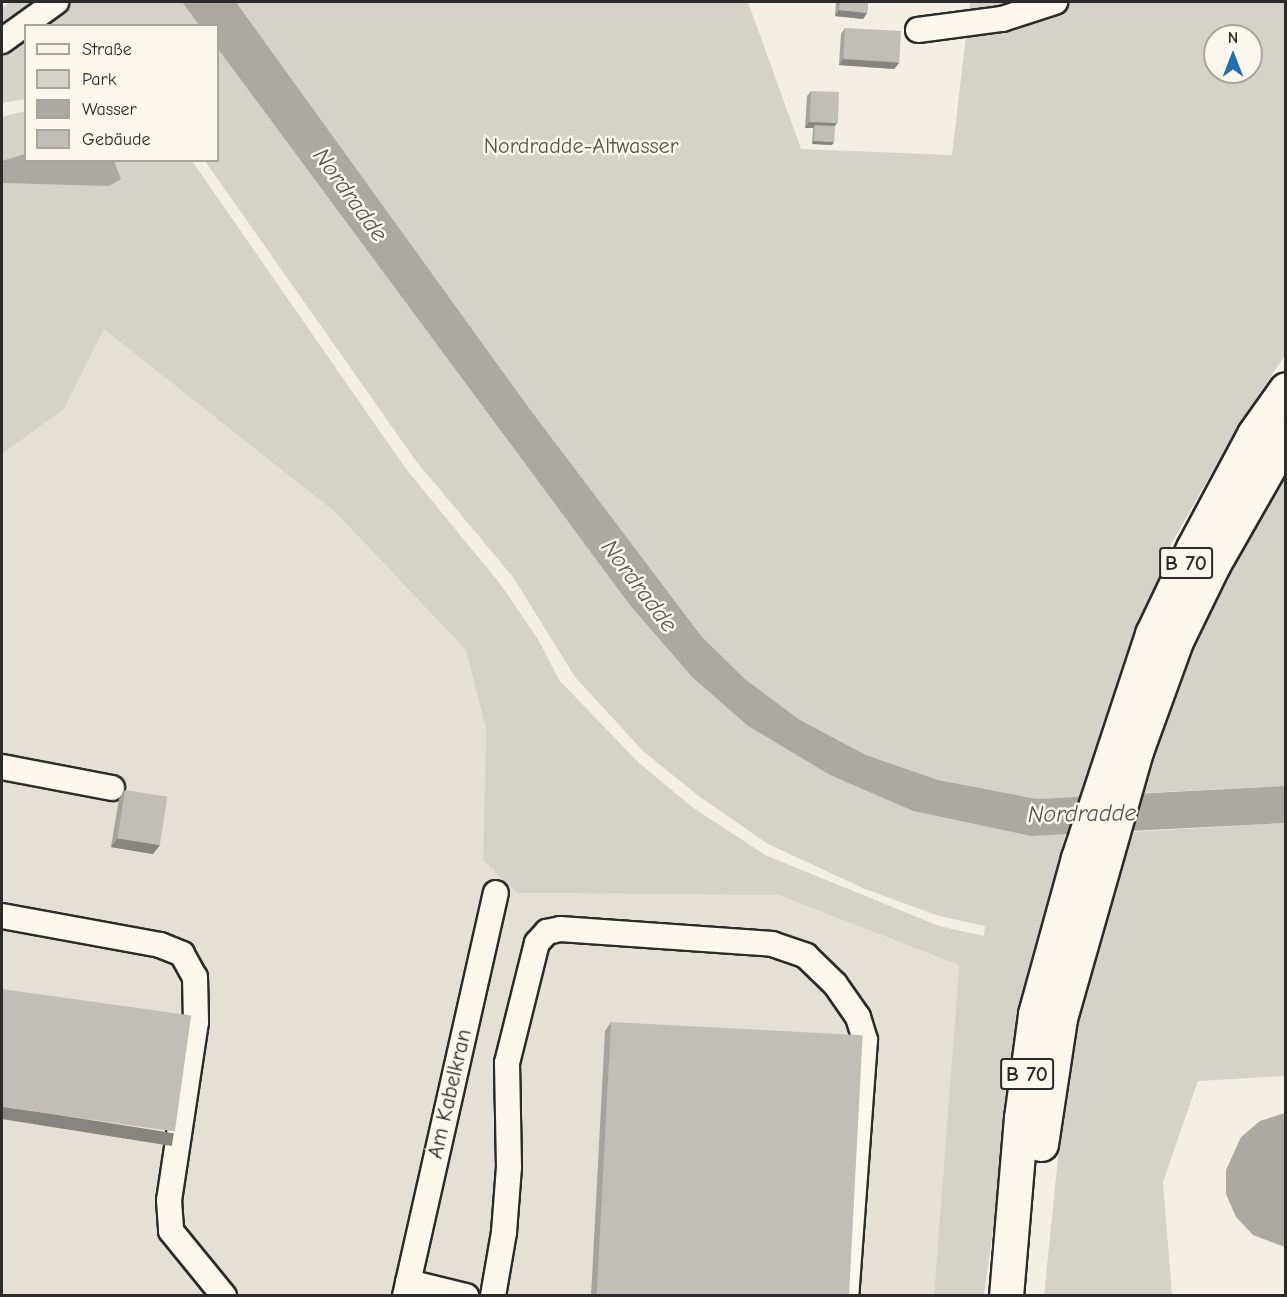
<!DOCTYPE html>
<meta charset="utf-8">
<style>
body{margin:0}
#map{position:relative;width:1287px;height:1297px;overflow:hidden;background:#f3efe4;font-family:"Comic Neue",sans-serif}
div>[style]{position:absolute}
.built>*{inset:0;background:#e4e0d6}
.green>*{inset:0;background:#d5d2c9}
.water>*{inset:0;background:#aca9a2}
.roads{filter:drop-shadow(2px 0 #2b2b2b) drop-shadow(-2px 0 #2b2b2b) drop-shadow(0 2px #2b2b2b) drop-shadow(0 -2px #2b2b2b)}
.minor>*{height:24px;margin:-12px;padding:0 12px;transform-origin:12px;border-radius:12px;background:#fbf7ec}
.highway>*{height:33px;margin:-16.5px;padding:0 16.5px;transform-origin:16.5px;border-radius:16.5px;background:#fbf7ec}
.wall>*{inset:0;background:#a5a39d}
.shaded-wall>*{inset:0;background:#86857f;transform-origin:0 0}
.building>*{inset:0;background:#c0beb6;transform-origin:0 0}
span{translate:-50% -50%;white-space:nowrap;text-align:center;line-height:1.15;-webkit-text-stroke:5px #fbf7ec;paint-order:stroke}
.shield-label span{padding:2px 4px;background:#fbf7ec;border:2px solid;border-radius:4px;-webkit-text-stroke-width:0}
.shield-label{font-size:21px;color:#2b2b2b;font-weight:700}
.park-label{font-size:22px;color:#565552}
.street-label{font-size:22px;color:#2b2b2b}
.water-label{font-size:24px;color:#585755;font-style:italic}
.frame{position:absolute;inset:0;border:3px solid #2b2b2b;pointer-events:none}
.legend{position:absolute;left:24px;top:24px;width:195px;height:138px;box-sizing:border-box;background:#fbf7ec;border:2px solid #a8a59f;margin:0;padding:8px 10px;list-style:none;font-size:18px;color:#2b2b2b}
.legend li{display:flex;align-items:center;gap:12px;height:30px}
.legend b{width:30px;border:2px solid #a8a59f}
.north{position:absolute;left:1203px;top:24px;width:60px;height:60px;box-sizing:border-box;background:#fbf7ec;border:2px solid #a8a59f;border-radius:50%;rotate:0deg;font-size:16px;font-weight:700;line-height:24px;text-align:center;color:#2b2b2b}
.north::after{content:'';display:block;margin:auto;width:21px;height:27px;background:#1f6fb2;clip-path:polygon(50% 0,100% 100%,50% 72%,0 100%)}
</style>
<div id="map">
<div class="built">
<div style="clip-path:polygon(104px 328px,335px 512px,466px 650px,486px 729px,483px 860px,517px 893px,778px 895px,959px 965px,934px 1295px,2px 1295px,2px 454px,64px 409px)"></div>
</div>
<div class="green">
<div style="clip-path:polygon(10px 2px,35px 2px,2px 26px,2px 8px)"></div>
<div style="clip-path:polygon(70px 2px,182px 2px,199px 25px,37px 26px)"></div>
<div style="clip-path:polygon(evenodd,236px 2px,748px 2px,801px 149px,952px 155px,970px 2px,1285px 2px,1285px 355px,1239px 425px,1171px 544px,1082px 797px,1037px 799px,938px 780px,866px 755px,800px 720px,745px 679px,702px 637px,529px 408px,236px 2px,1215px 36px,1251px 36px,1251px 72px,1215px 72px,1215px 36px)"></div>
<div style="clip-path:polygon(25px 34px,25px 99px,2px 103px,2px 51px)"></div>
<div style="clip-path:polygon(218px 49px,629px 604px,692px 677px,748px 726px,830px 775px,913px 811px,1031px 836px,1065px 834px,1019px 1037px,984px 1295px,934px 1295px,959px 965px,778px 895px,517px 893px,483px 860px,486px 729px,466px 650px,335px 512px,104px 329px,64px 409px,2px 454px,2px 117px,25px 111px,26px 160px,192px 161px,406px 469px,501px 585px,539px 641px,559px 680px,639px 763px,692px 807px,765px 855px,939px 926px,984px 936px,985px 926px,939px 916px,865px 889px,768px 844px,700px 797px,644px 752px,575px 677px,513px 577px,416px 461px,205px 161px,218px 160px)"></div>
<div style="clip-path:polygon(1285px 465px,1285px 786px,1142px 793px,1153px 749px,1199px 629px,1247px 529px)"></div>
<div style="clip-path:polygon(1285px 823px,1285px 1076px,1198px 1081px,1163px 1182px,1172px 1295px,1044px 1296px,1066px 1078px,1085px 968px,1131px 832px)"></div>
</div>
<div class="water">
<div style="clip-path:polygon(182px 2px,236px 2px,529px 408px,702px 637px,745px 679px,800px 720px,866px 755px,938px 780px,1037px 799px,1285px 786px,1285px 823px,1031px 836px,913px 811px,830px 775px,748px 726px,692px 677px,629px 604px,218px 49px,218px 26px,199px 25px)"></div>
<div style="clip-path:polygon(25px 154px,26px 160px,114px 161px,121px 179px,109px 186px,2px 183px,2px 161px)"></div>
<div style="clip-path:polygon(1285px 1113px,1286px 1113px,1285px 1247px,1253px 1235px,1236px 1217px,1226px 1194px,1226px 1170px,1241px 1137px,1260px 1121px)"></div>
</div>
<div class="roads">
<div class="minor">
<div style="left:918px;top:30px;width:85px;rotate:-7.5deg"></div>
<div style="left:1002px;top:19px;width:56px;rotate:-17.8deg"></div>
<div style="left:2px;top:41px;width:67px;rotate:-35.8deg"></div>
<div style="left:2px;top:767px;width:112px;rotate:10.8deg"></div>
<div style="left:2px;top:916px;width:161px;rotate:10.4deg"></div>
<div style="left:160px;top:945px;width:24px;rotate:22deg"></div>
<div style="left:182px;top:954px;width:26px;rotate:61deg"></div>
<div style="left:195px;top:977px;width:45px;rotate:88.7deg"></div>
<div style="left:196px;top:1022px;width:180px;rotate:98.6deg"></div>
<div style="left:169px;top:1200px;width:31px;rotate:86deg"></div>
<div style="left:171px;top:1231px;width:84px;rotate:50.8deg"></div>
<div style="left:408px;top:1282px;width:60px;rotate:13.6deg"></div>
<div style="left:405px;top:1296px;width:413px;rotate:-77.3deg"></div>
<div style="left:493px;top:1296px;width:65px;rotate:-80.2deg"></div>
<div style="left:504px;top:1232px;width:65px;rotate:-85.6deg"></div>
<div style="left:509px;top:1167px;width:104px;rotate:-91.1deg"></div>
<div style="left:507px;top:1063px;width:124px;rotate:-76deg"></div>
<div style="left:537px;top:943px;width:15px;rotate:-48deg"></div>
<div style="left:547px;top:932px;width:13px;rotate:-13deg"></div>
<div style="left:560px;top:929px;width:213px;rotate:4deg"></div>
<div style="left:772px;top:944px;width:36px;rotate:19deg"></div>
<div style="left:806px;top:956px;width:40px;rotate:44deg"></div>
<div style="left:835px;top:984px;width:40px;rotate:55.1deg"></div>
<div style="left:858px;top:1017px;width:24px;rotate:73deg"></div>
<div style="left:865px;top:1040px;width:257px;rotate:94.2deg"></div>
</div>
<div class="highway">
<div style="left:1041px;top:1144px;width:127px;rotate:-81.4deg"></div>
<div style="left:1060px;top:1018px;width:278px;rotate:-74.1deg"></div>
<div style="left:1136px;top:751px;width:117px;rotate:-70deg"></div>
<div style="left:1176px;top:641px;width:85px;rotate:-64deg"></div>
<div style="left:1213px;top:565px;width:147px;rotate:-60.3deg"></div>
<div style="left:1006px;top:1296px;width:179px;rotate:-85.2deg"></div>
<div style="left:1021px;top:1118px;width:105px;rotate:-82.3deg"></div>
<div style="left:1035px;top:1014px;width:162px;rotate:-74.6deg"></div>
<div style="left:1078px;top:858px;width:236px;rotate:-71.7deg"></div>
<div style="left:1152px;top:634px;width:95px;rotate:-64.5deg"></div>
<div style="left:1193px;top:548px;width:129px;rotate:-61.8deg"></div>
<div style="left:1254px;top:434px;width:55px;rotate:-54.6deg"></div>
</div>
</div>
<div class="wall">
<div style="clip-path:polygon(836px 2px,868px 2px,867px 13px,863px 19px,835px 16px)"></div>
<div style="clip-path:polygon(845px 28px,899px 63px,894px 69px,839px 65px,841px 34px)"></div>
<div style="clip-path:polygon(811px 91px,835px 126px,832px 145px,812px 144px,813px 128px,805px 128px,807px 96px)"></div>
<div style="clip-path:polygon(125px 790px,153px 854px,111px 847px,119px 799px)"></div>
<div style="clip-path:polygon(611px 1022px,845px 1296px,591px 1296px,605px 1031px)"></div>
</div>
<div class="shaded-wall">
<div style="clip-path:polygon(839px 10px,867px 13px,863px 19px,835px 16px)"></div>
<div style="clip-path:polygon(843px 59px,899px 63px,894px 69px,839px 65px)"></div>
<div style="clip-path:polygon(809px 122px,837px 123px,833px 129px,815px 125px,813px 128px,805px 128px)"></div>
<div style="clip-path:polygon(814px 141px,834px 142px,832px 145px,812px 144px)"></div>
<div style="clip-path:polygon(118px 838px,160px 845px,153px 854px,111px 847px)"></div>
<div style="left:2px;top:1106px;width:174px;height:13px;rotate:9deg"></div>
</div>
<div class="building">
<div style="clip-path:polygon(840px 2px,868px 2px,867px 13px,839px 10px)"></div>
<div style="left:845px;top:28px;width:56px;height:31px;rotate:3deg"></div>
<div style="left:811px;top:91px;width:28px;height:31px;rotate:2deg"></div>
<div style="left:815px;top:125px;width:20px;height:16px;rotate:3deg"></div>
<div style="left:125px;top:790px;width:43px;height:49px;rotate:9deg"></div>
<div style="left:2px;top:989px;width:191px;height:117px;rotate:8deg"></div>
<div style="left:611px;top:1022px;width:252px;height:274px;rotate:3deg"></div>
</div>
<div class="shield-label">
<span style="left:1186px;top:563px">B 70</span>
<span style="left:1027px;top:1074px">B 70</span>
</div>
<div class="park-label">
<span style="left:581px;top:147px">Nordradde-Altwasser</span>
</div>
<div class="street-label">
<span style="left:450px;top:1094px;rotate:-77deg">Am Kabelkran</span>
</div>
<div class="water-label">
<span style="left:350px;top:195px;rotate:54deg">Nordradde</span>
<span style="left:639px;top:586px;rotate:53deg">Nordradde</span>
<span style="left:1082px;top:814px;rotate:-1deg">Nordradde</span>
</div>
<div class="frame"></div>
<ul class="legend">
<li><b style="height:8px;background:#fbf7ec"></b>Straße</li>
<li><b style="height:16px;background:#d5d2c9"></b>Park</li>
<li><b style="height:16px;background:#aca9a2"></b>Wasser</li>
<li><b style="height:16px;background:#c0beb6"></b>Gebäude</li>
</ul>
<div class="north">N</div>
</div>
